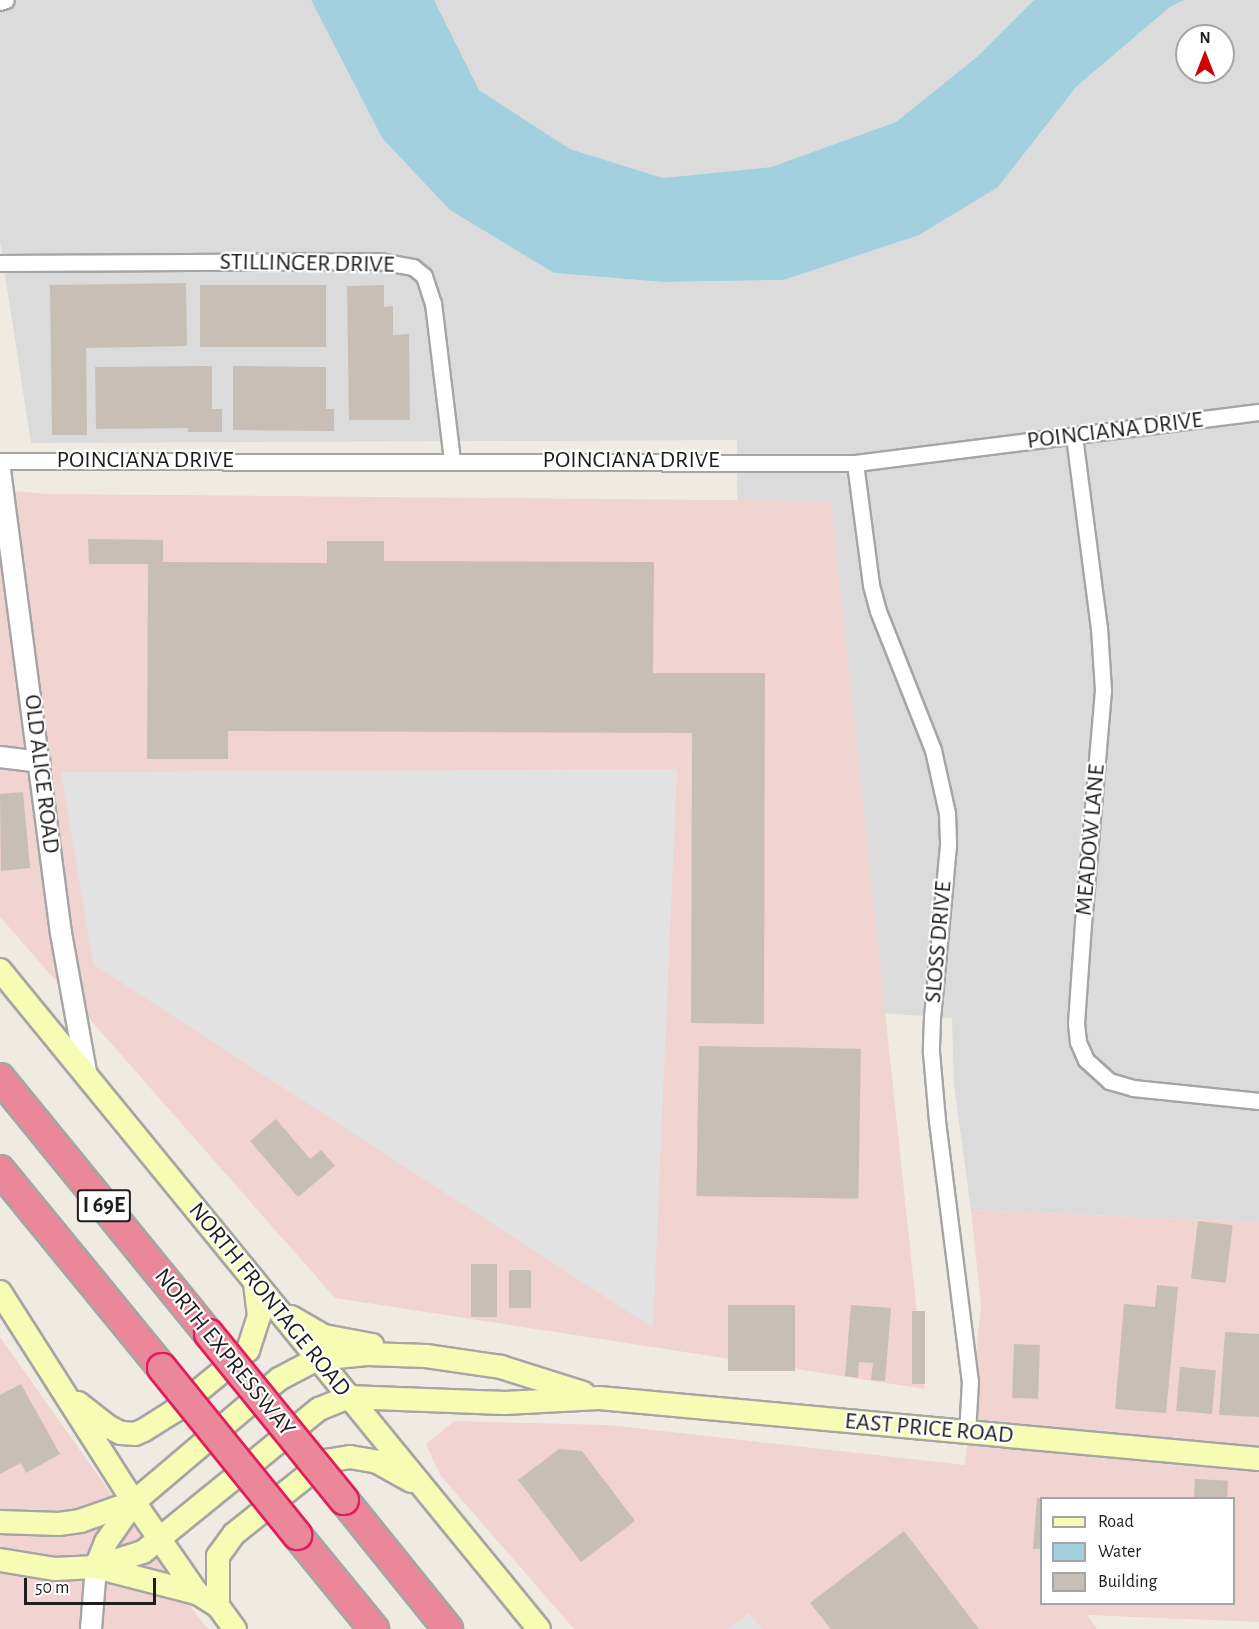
<!DOCTYPE html>
<style>
body{margin:0}
#map{position:relative;width:1259px;height:1629px;overflow:hidden;background:#efebe3;font-family:"Alegreya Sans",sans-serif}
div>[style]{position:absolute}
.residential>*{inset:0;background:#dcdbdb}
.commercial>*{inset:0;background:#f1d3d2}
.parking>*{inset:0;background:#e2e2e2}
.water>*{inset:0;background:#a2d0df}
.building>*{inset:0;background:#c7beb6;transform-origin:0 0}
.roads{filter:drop-shadow(2px 0 #a5a5a5) drop-shadow(-2px 0 #a5a5a5) drop-shadow(0 2px #a5a5a5) drop-shadow(0 -2px #a5a5a5)}
.minor>*{height:15px;margin:-7.5px;padding:0 7.5px;transform-origin:7.5px;border-radius:7.5px;background:#fff}
.tertiary>*{height:20px;margin:-10px;padding:0 10px;transform-origin:10px;border-radius:10px;background:#fff}
.secondary>*{height:22px;margin:-11px;padding:0 11px;transform-origin:11px;border-radius:11px;background:#f7fcb5}
.motorway>*{height:28px;margin:-14px;padding:0 14px;transform-origin:14px;border-radius:14px;background:#ea8899}
.bridges{filter:drop-shadow(2px 0 #e01e5e) drop-shadow(-2px 0 #e01e5e) drop-shadow(0 2px #e01e5e) drop-shadow(0 -2px #e01e5e)}
.motorway-bridge>*{height:28px;margin:-14px;padding:0 14px;transform-origin:14px;border-radius:14px;background:#ea8899}
span{translate:-50% -50%;white-space:nowrap;text-align:center;line-height:1.15;-webkit-text-stroke:4.5px #fff;paint-order:stroke}
.shield-label span{padding:2px 4px;background:#fff;border:2px solid;border-radius:4px;-webkit-text-stroke-width:0}
.shield-label{font-size:22px;color:#1e1e1e;font-weight:700}
.street-label{font-size:24px;color:#1e1e1e}
.legend{position:absolute;left:1040px;top:1497px;width:195px;height:108px;box-sizing:border-box;background:#fff;border:2px solid #a5a5a5;margin:0;padding:8px 10px;list-style:none;font-size:18px;color:#1e1e1e}
.legend li{display:flex;align-items:center;gap:12px;height:30px}
.legend b{width:30px;border:2px solid #a5a5a5}
.north{position:absolute;left:1175px;top:24px;width:60px;height:60px;box-sizing:border-box;background:#fff;border:2px solid #a5a5a5;border-radius:50%;rotate:0deg;font-size:16px;font-weight:700;line-height:24px;text-align:center;color:#1e1e1e}
.north::after{content:'';display:block;margin:auto;width:21px;height:27px;background:#cc0200;clip-path:polygon(50% 0,100% 100%,50% 72%,0 100%)}
.scale{position:absolute;left:24px;top:1578px;width:132px;height:27px;box-sizing:border-box;border:3px solid #1e1e1e;border-top:0;padding-left:8px;font-size:18px;line-height:21px;white-space:nowrap;color:#1e1e1e;-webkit-text-stroke:4px #fff;paint-order:stroke}
</style>
<div id="map">
<div class="residential">
<div style="clip-path:polygon(evenodd,0 0,311px 0,382px 138px,554px 273px,663px 282px,783px 280px,998px 187px,1077px 86px,1170px 7px,1184px 0,1259px 0,1259px 1222px,971px 1210px,954px 1085px,952px 1018px,810px 1008px,738px 587px,737px 440px,31px 443px,0 242px,0 0,1187px 36px,1223px 36px,1223px 72px,1187px 72px,1187px 36px)"></div>
<div style="clip-path:polygon(434px 0,1034px 0,978px 56px,896px 122px,771px 167px,663px 178px,570px 149px,479px 90px)"></div>
</div>
<div class="commercial">
<div style="clip-path:polygon(0 490px,49px 494px,831px 501px,925px 1389px,335px 1298px,0 917px)"></div>
<div style="clip-path:polygon(evenodd,971px 1210px,1259px 1222px,1259px 1622px,1087px 1615px,1097px 1629px,574px 1629px,441px 1476px,426px 1444px,454px 1421px,609px 1425px,965px 1465px,981px 1305px,971px 1210px,1042px 1498px,1234px 1498px,1234px 1604px,1042px 1604px,1042px 1498px)"></div>
<div style="clip-path:polygon(0 1337px,196px 1614px,208px 1629px,0 1629px)"></div>
</div>
<div class="parking">
<div style="clip-path:polygon(677px 769px,653px 1328px,93px 964px,61px 772px)"></div>
<div style="clip-path:polygon(749px 1613px,762px 1629px,728px 1629px)"></div>
</div>
<div class="water">
<div style="clip-path:polygon(311px 0,434px 0,479px 90px,570px 149px,663px 178px,771px 167px,896px 122px,978px 56px,1034px 0,1184px 0,1170px 7px,1077px 86px,998px 187px,919px 235px,783px 280px,663px 282px,554px 273px,450px 210px,382px 138px)"></div>
</div>
<div class="building">
<div style="clip-path:polygon(186px 283px,187px 346px,86px 348px,87px 435px,52px 435px,50px 285px)"></div>
<div style="left:200px;top:285px;width:126px;height:62px"></div>
<div style="clip-path:polygon(384px 285px,384px 307px,393px 306px,393px 335px,409px 334px,410px 420px,349px 420px,347px 286px)"></div>
<div style="clip-path:polygon(212px 366px,212px 409px,222px 409px,222px 432px,188px 432px,188px 428px,96px 429px,95px 367px)"></div>
<div style="clip-path:polygon(233px 366px,326px 367px,326px 409px,334px 409px,334px 431px,233px 430px)"></div>
<div style="clip-path:polygon(88px 539px,163px 540px,163px 562px,327px 563px,327px 541px,384px 541px,384px 561px,654px 562px,653px 673px,765px 673px,764px 1024px,691px 1023px,692px 733px,228px 731px,228px 759px,147px 759px,148px 564px,89px 564px)"></div>
<div style="clip-path:polygon(23px 792px,30px 868px,1px 871px,0 794px)"></div>
<div style="left:699px;top:1046px;width:162px;height:150px;rotate:1deg"></div>
<div style="clip-path:polygon(276px 1119px,310px 1159px,321px 1150px,335px 1166px,298px 1197px,250px 1141px)"></div>
<div style="left:1198px;top:1221px;width:35px;height:58px;rotate:7deg"></div>
<div style="left:471px;top:1264px;width:26px;height:53px"></div>
<div style="left:509px;top:1270px;width:22px;height:38px"></div>
<div style="clip-path:polygon(1157px 1285px,1178px 1287px,1166px 1413px,1115px 1409px,1124px 1304px,1155px 1307px)"></div>
<div style="left:728px;top:1305px;width:67px;height:66px"></div>
<div style="clip-path:polygon(851px 1305px,891px 1308px,885px 1381px,871px 1380px,873px 1363px,859px 1362px,858px 1378px,845px 1376px)"></div>
<div style="left:912px;top:1311px;width:13px;height:73px"></div>
<div style="clip-path:polygon(1225px 1332px,1259px 1334px,1259px 1417px,1219px 1415px)"></div>
<div style="left:1014px;top:1344px;width:26px;height:54px;rotate:2deg"></div>
<div style="left:1180px;top:1367px;width:36px;height:44px;rotate:5deg"></div>
<div style="clip-path:polygon(21px 1384px,60px 1454px,26px 1473px,21px 1463px,0 1474px,0 1395px)"></div>
<div style="clip-path:polygon(559px 1449px,582px 1451px,635px 1521px,581px 1562px,518px 1480px)"></div>
<div style="left:1195px;top:1479px;width:33px;height:19px;rotate:3deg"></div>
<div style="clip-path:polygon(1037px 1498px,1042px 1499px,1042px 1549px,1033px 1549px)"></div>
<div style="clip-path:polygon(904px 1531px,979px 1629px,831px 1629px,810px 1603px)"></div>
</div>
<div class="roads">
<div class="minor">
<div style="left:0;top:2px;width:6px;rotate:-18deg"></div>
<div style="left:0;top:263px;width:379px;rotate:-0.3deg"></div>
<div style="left:379px;top:261px;width:35px;rotate:10deg"></div>
<div style="left:413px;top:267px;width:14px;rotate:39deg"></div>
<div style="left:424px;top:276px;width:28px;rotate:72deg"></div>
<div style="left:433px;top:303px;width:158px;rotate:83.1deg"></div>
<div style="left:1074px;top:436px;width:194px;rotate:82.6deg"></div>
<div style="left:1099px;top:628px;width:62px;rotate:86.3deg"></div>
<div style="left:1103px;top:690px;width:234px;rotate:94.9deg"></div>
<div style="left:1083px;top:923px;width:100px;rotate:94deg"></div>
<div style="left:1076px;top:1023px;width:19px;rotate:84deg"></div>
<div style="left:1078px;top:1042px;width:20px;rotate:66deg"></div>
<div style="left:1086px;top:1060px;width:31px;rotate:42deg"></div>
<div style="left:1109px;top:1081px;width:25px;rotate:16deg"></div>
<div style="left:1133px;top:1088px;width:127px;rotate:5.9deg"></div>
<div style="left:0;top:461px;width:855px;rotate:0.13deg"></div>
<div style="left:855px;top:463px;width:407px;rotate:-7.2deg"></div>
<div style="left:855px;top:463px;width:123px;rotate:82.5deg"></div>
<div style="left:871px;top:585px;width:27px;rotate:75deg"></div>
<div style="left:878px;top:611px;width:149px;rotate:68.4deg"></div>
<div style="left:933px;top:750px;width:65px;rotate:77.5deg"></div>
<div style="left:947px;top:813px;width:32px;rotate:88deg"></div>
<div style="left:948px;top:845px;width:173px;rotate:95.3deg"></div>
<div style="left:932px;top:1017px;width:35px;rotate:92deg"></div>
<div style="left:931px;top:1052px;width:69px;rotate:85deg"></div>
<div style="left:937px;top:1121px;width:262px;rotate:82.8deg"></div>
<div style="left:970px;top:1381px;width:52px;rotate:93.3deg"></div>
</div>
<div class="tertiary">
<div style="left:0;top:470px;width:467px;rotate:82.5deg"></div>
<div style="left:61px;top:933px;width:146px;rotate:79.8deg"></div>
<div style="left:0;top:757px;width:40px;rotate:7.1deg"></div>
<div style="left:91px;top:1629px;width:62px;rotate:-85.4deg"></div>
</div>
<div class="secondary">
<div style="left:0;top:970px;width:851px;rotate:50.72deg"></div>
<div style="left:0;top:1292px;width:249px;rotate:57.5deg"></div>
<div style="left:134px;top:1502px;width:111px;rotate:55.3deg"></div>
<div style="left:197px;top:1593px;width:25px;rotate:32deg"></div>
<div style="left:218px;top:1606px;width:29px;rotate:54deg"></div>
<div style="left:291px;top:1317px;width:38px;rotate:30deg"></div>
<div style="left:324px;top:1336px;width:49px;rotate:10.6deg"></div>
<div style="left:78px;top:1403px;width:39px;rotate:38deg"></div>
<div style="left:109px;top:1427px;width:13px;rotate:27deg"></div>
<div style="left:121px;top:1433px;width:14px;rotate:4deg"></div>
<div style="left:135px;top:1434px;width:10px;rotate:-24deg"></div>
<div style="left:144px;top:1430px;width:36px;rotate:-32deg"></div>
<div style="left:174px;top:1411px;width:96px;rotate:-39.5deg"></div>
<div style="left:248px;top:1350px;width:36px;rotate:-72deg"></div>
<div style="left:259px;top:1316px;width:32px;rotate:-97deg"></div>
<div style="left:0;top:1522px;width:59px;rotate:1.9deg"></div>
<div style="left:59px;top:1524px;width:21px;rotate:-8deg"></div>
<div style="left:80px;top:1521px;width:57px;rotate:-19.4deg"></div>
<div style="left:0;top:1560px;width:56px;rotate:9.3deg"></div>
<div style="left:55px;top:1569px;width:41px;rotate:-2.8deg"></div>
<div style="left:96px;top:1567px;width:49px;rotate:-17.7deg"></div>
<div style="left:143px;top:1552px;width:227px;rotate:-39.1deg"></div>
<div style="left:319px;top:1409px;width:31px;rotate:-22deg"></div>
<div style="left:348px;top:1397px;width:157px;rotate:2.2deg"></div>
<div style="left:505px;top:1403px;width:94px;rotate:-3deg"></div>
<div style="left:599px;top:1398px;width:663px;rotate:5.28deg"></div>
<div style="left:96px;top:1567px;width:27px;rotate:-68deg"></div>
<div style="left:106px;top:1542px;width:49px;rotate:-55deg"></div>
<div style="left:134px;top:1502px;width:190px;rotate:-40.3deg"></div>
<div style="left:279px;top:1379px;width:43px;rotate:-27.8deg"></div>
<div style="left:317px;top:1359px;width:50px;rotate:-5.7deg"></div>
<div style="left:367px;top:1354px;width:59px;rotate:1.9deg"></div>
<div style="left:426px;top:1356px;width:76px;rotate:8.3deg"></div>
<div style="left:501px;top:1367px;width:86px;rotate:17.6deg"></div>
<div style="left:100px;top:1568px;width:100px;rotate:14.5deg"></div>
<div style="left:218px;top:1606px;width:50px;rotate:-90deg"></div>
<div style="left:218px;top:1556px;width:27px;rotate:-54deg"></div>
<div style="left:234px;top:1534px;width:117px;rotate:-38.7deg"></div>
<div style="left:325px;top:1461px;width:25px;rotate:-9deg"></div>
<div style="left:350px;top:1457px;width:27px;rotate:10deg"></div>
<div style="left:377px;top:1462px;width:39px;rotate:29deg"></div>
</div>
<div class="motorway">
<div style="left:0;top:1078px;width:330px;rotate:50.8deg"></div>
<div style="left:0;top:1170px;width:256px;rotate:50.7deg"></div>
<div style="left:344px;top:1500px;width:166px;rotate:51.1deg"></div>
<div style="left:297px;top:1535px;width:122px;rotate:50.7deg"></div>
</div>
</div>
<div class="bridges">
<div class="motorway-bridge">
<div style="left:209px;top:1334px;width:214px;rotate:50.9deg"></div>
<div style="left:162px;top:1368px;width:215px;rotate:51deg"></div>
</div>
</div>
<div class="shield-label">
<span style="left:104px;top:1206px">I 69E</span>
</div>
<div class="street-label">
<span style="left:307px;top:264px;rotate:1deg">STILLINGER DRIVE</span>
<span style="left:1115px;top:431px;rotate:-7deg">POINCIANA DRIVE</span>
<span style="left:145px;top:461px">POINCIANA DRIVE</span>
<span style="left:631px;top:461px">POINCIANA DRIVE</span>
<span style="left:41px;top:774px;rotate:83deg">OLD ALICE ROAD</span>
<span style="left:1091px;top:840px;rotate:-85deg">MEADOW LANE</span>
<span style="left:939px;top:942px;rotate:-85deg">SLOSS DRIVE</span>
<span style="left:269px;top:1300px;rotate:51deg">NORTH FRONTAGE ROAD</span>
<span style="left:224px;top:1353px;rotate:51deg">NORTH EXPRESSWAY</span>
<span style="left:929px;top:1429px;rotate:5deg">EAST PRICE ROAD</span>
</div>
<ul class="legend">
<li><b style="height:8px;background:#f7fcb5"></b>Road</li>
<li><b style="height:16px;background:#a2d0df"></b>Water</li>
<li><b style="height:16px;background:#c7beb6"></b>Building</li>
</ul>
<div class="north">N</div>
<div class="scale">50 m</div>
</div>
